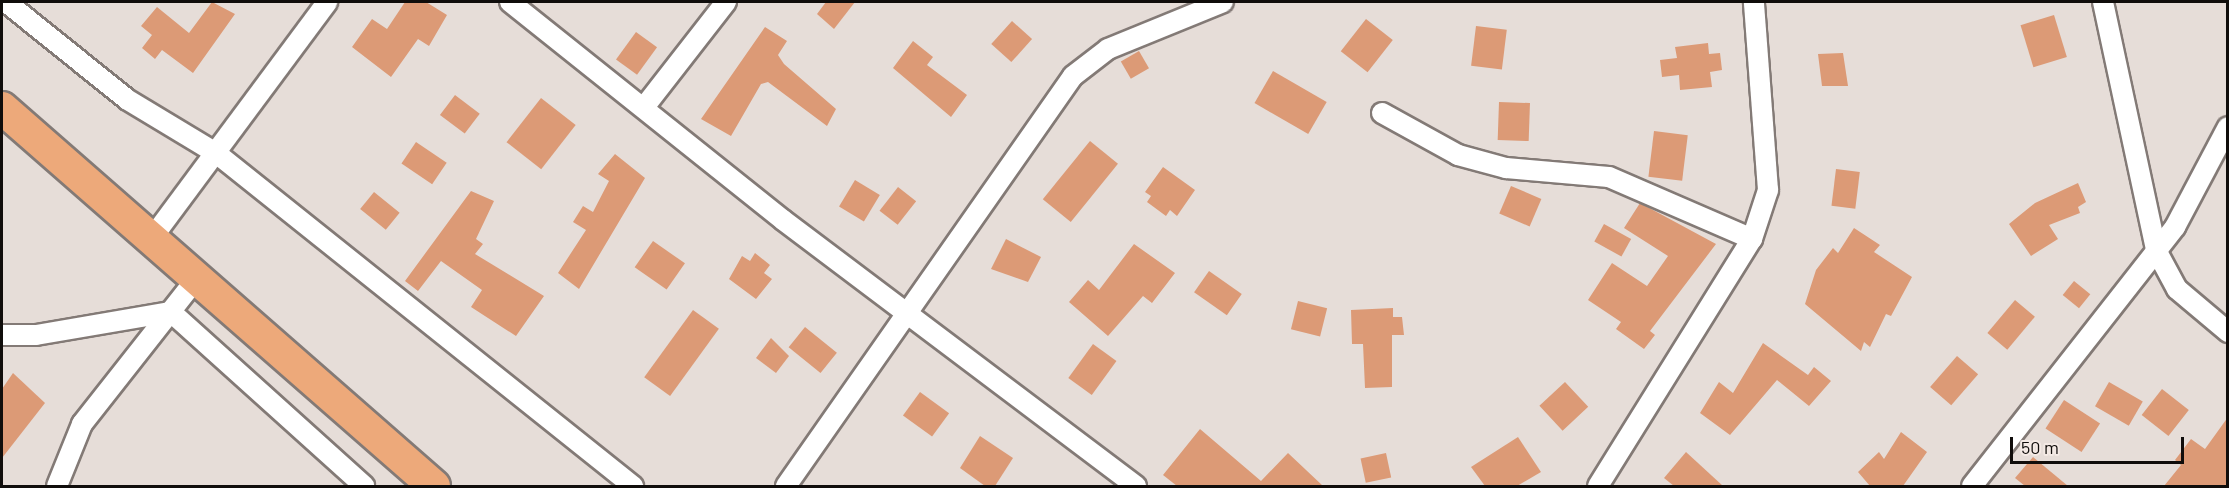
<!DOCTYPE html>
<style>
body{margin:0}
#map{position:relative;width:2229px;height:488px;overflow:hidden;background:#e6ddd8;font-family:Barlow,sans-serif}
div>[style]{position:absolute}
.building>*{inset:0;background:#dc9a76;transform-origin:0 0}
.roads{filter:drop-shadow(2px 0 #837a76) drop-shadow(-2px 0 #837a76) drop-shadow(0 2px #837a76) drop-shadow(0 -2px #837a76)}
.minor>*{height:20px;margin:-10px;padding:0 10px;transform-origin:10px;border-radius:10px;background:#fff}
.primary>*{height:32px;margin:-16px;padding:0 16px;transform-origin:16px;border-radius:16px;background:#eda97a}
span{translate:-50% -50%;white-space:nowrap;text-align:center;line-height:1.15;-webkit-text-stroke:4.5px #f4eae5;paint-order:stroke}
.frame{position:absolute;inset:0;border:3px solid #100d0b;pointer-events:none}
.scale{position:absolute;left:2010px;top:437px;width:174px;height:27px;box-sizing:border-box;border:3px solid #100d0b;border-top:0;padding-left:8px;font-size:18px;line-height:21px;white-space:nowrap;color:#100d0b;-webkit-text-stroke:4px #f4eae5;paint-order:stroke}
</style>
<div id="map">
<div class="building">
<div style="clip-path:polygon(212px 2px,235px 14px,193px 73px,162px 50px,155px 59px,142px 48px,152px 35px,141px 26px,157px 7px,189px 33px)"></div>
<div style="clip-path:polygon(405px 2px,426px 2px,447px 15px,429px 46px,418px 39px,391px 77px,352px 47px,372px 19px,387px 29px)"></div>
<div style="clip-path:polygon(826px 2px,855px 2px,834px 29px,817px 14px)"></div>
<div style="left:2054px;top:15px;width:44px;height:35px;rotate:73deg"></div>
<div style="left:1366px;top:19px;width:34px;height:41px;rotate:38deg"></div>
<div style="left:1012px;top:21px;width:27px;height:31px;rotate:42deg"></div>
<div style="left:1476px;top:26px;width:31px;height:40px;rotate:7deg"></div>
<div style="clip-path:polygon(765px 27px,787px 41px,778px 55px,784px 64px,836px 109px,827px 126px,768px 82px,761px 84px,731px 136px,701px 119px)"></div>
<div style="left:636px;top:32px;width:26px;height:34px;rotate:36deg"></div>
<div style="clip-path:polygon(913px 41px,933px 57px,927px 65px,967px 95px,951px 117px,893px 68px)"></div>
<div style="clip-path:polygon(1708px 43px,1709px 54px,1720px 53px,1722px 70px,1710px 72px,1712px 87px,1680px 90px,1679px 75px,1662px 77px,1660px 60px,1677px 58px,1675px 47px)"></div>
<div style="left:1139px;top:51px;width:20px;height:21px;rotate:60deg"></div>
<div style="clip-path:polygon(1843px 53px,1848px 86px,1822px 86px,1818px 54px)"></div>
<div style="left:1273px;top:71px;width:62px;height:37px;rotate:30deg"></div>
<div style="left:455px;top:95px;width:31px;height:25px;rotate:37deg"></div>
<div style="left:541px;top:98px;width:44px;height:56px;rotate:38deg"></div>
<div style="left:1499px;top:102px;width:31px;height:38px;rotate:2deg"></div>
<div style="left:1654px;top:131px;width:34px;height:46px;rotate:7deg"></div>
<div style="left:1090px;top:141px;width:36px;height:75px;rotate:39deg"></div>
<div style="left:416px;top:142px;width:37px;height:26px;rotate:34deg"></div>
<div style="clip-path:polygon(615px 154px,645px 178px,579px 289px,558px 273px,586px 230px,573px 222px,583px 206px,593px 212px,609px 181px,598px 174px)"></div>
<div style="clip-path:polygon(1163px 167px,1195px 190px,1177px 216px,1170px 210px,1166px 216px,1147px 202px,1151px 196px,1145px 192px)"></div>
<div style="left:1836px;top:169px;width:24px;height:37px;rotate:7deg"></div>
<div style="left:855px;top:180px;width:29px;height:31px;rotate:31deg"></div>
<div style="clip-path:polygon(2078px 183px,2086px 202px,2078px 207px,2080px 213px,2049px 225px,2058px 239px,2031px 256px,2009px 224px,2035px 203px)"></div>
<div style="left:1511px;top:186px;width:33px;height:30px;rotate:23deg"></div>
<div style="left:898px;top:187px;width:23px;height:30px;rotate:38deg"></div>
<div style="clip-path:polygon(471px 191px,494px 201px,476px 239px,483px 244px,475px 254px,544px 296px,516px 336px,471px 307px,482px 290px,441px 261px,418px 291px,405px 281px)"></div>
<div style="left:374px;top:192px;width:33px;height:22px;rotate:39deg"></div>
<div style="clip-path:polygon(1640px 203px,1716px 244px,1650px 331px,1655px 335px,1644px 349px,1616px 329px,1621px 322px,1588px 300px,1612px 263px,1647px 286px,1668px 256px,1624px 228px)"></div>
<div style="left:1604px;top:224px;width:31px;height:20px;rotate:29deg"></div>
<div style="clip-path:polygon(1854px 228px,1880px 245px,1874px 252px,1912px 277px,1891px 316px,1886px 314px,1870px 347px,1864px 342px,1861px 351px,1805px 304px,1816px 270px,1833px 248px,1838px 253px)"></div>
<div style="clip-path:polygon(1006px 239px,1041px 257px,1028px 282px,991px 269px)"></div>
<div style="left:653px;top:241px;width:39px;height:32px;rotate:35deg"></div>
<div style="clip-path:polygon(1134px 244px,1175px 273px,1152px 303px,1143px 296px,1108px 336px,1069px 302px,1088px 280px,1099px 290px)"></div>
<div style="clip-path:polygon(755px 253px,770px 265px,764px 273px,772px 279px,756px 299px,729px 279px,742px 256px,750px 261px)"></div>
<div style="left:1209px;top:271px;width:40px;height:26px;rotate:35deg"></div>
<div style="left:2074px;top:281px;width:21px;height:18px;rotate:39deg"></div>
<div style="left:2015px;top:300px;width:26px;height:43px;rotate:40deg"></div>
<div style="left:1298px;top:301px;width:30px;height:29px;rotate:14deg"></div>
<div style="clip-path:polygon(1393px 308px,1393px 317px,1402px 317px,1404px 335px,1392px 335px,1392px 387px,1365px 388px,1363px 344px,1352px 344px,1351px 310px)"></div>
<div style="left:693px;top:310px;width:32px;height:83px;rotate:36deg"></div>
<div style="left:805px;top:327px;width:41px;height:26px;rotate:39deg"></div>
<div style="clip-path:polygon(771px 338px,789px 356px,776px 373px,756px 358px)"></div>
<div style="clip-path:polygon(1763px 343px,1808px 375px,1814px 367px,1831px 381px,1809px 406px,1777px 380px,1730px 435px,1700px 413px,1719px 382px,1733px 393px)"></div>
<div style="left:1093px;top:344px;width:29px;height:42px;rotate:36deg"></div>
<div style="left:1957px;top:356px;width:28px;height:41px;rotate:41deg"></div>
<div style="clip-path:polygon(13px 373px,45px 403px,2px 458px,2px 389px)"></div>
<div style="left:1565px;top:382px;width:34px;height:35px;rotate:47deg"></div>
<div style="left:2109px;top:382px;width:39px;height:28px;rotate:30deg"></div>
<div style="left:2162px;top:389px;width:34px;height:33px;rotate:38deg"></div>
<div style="left:920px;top:392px;width:36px;height:29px;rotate:36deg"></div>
<div style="left:2064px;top:400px;width:43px;height:34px;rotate:33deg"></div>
<div style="clip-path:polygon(2228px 417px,2228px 486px,2164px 486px,2181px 465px,2175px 460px,2191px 439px,2205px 449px)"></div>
<div style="clip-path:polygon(1200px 429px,1261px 481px,1288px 453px,1323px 486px,1177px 486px,1163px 475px)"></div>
<div style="clip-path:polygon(1901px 432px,1927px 452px,1903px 486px,1870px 486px,1858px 472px,1879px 452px,1884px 459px)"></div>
<div style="clip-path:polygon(980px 436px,1013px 458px,995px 486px,985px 486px,960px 468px)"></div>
<div style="clip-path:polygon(1518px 437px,1541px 472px,1517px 486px,1485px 486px,1471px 467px)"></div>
<div style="clip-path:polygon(1686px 452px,1723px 486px,1674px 486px,1664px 478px)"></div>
<div style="left:1386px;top:453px;width:25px;height:26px;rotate:78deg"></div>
<div style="clip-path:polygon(2033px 457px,2068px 486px,2025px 486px,2015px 478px)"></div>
</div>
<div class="roads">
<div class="minor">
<div style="left:6px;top:2px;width:156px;rotate:38.8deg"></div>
<div style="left:128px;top:100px;width:103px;rotate:31.1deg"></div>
<div style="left:216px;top:153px;width:534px;rotate:38.61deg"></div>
<div style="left:510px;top:2px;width:349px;rotate:38.6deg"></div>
<div style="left:783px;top:220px;width:442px;rotate:37deg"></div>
<div style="left:2103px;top:2px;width:254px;rotate:77.9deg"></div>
<div style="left:2156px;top:250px;width:44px;rotate:61.7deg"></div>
<div style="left:2177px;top:289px;width:67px;rotate:40.1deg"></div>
<div style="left:645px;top:106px;width:132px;rotate:-52.1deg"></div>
<div style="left:1382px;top:113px;width:87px;rotate:28.9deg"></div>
<div style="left:1458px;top:155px;width:50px;rotate:15.2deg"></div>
<div style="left:1506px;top:168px;width:103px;rotate:5deg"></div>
<div style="left:1609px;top:177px;width:156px;rotate:23.4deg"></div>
<div style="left:152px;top:238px;width:294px;rotate:-53.4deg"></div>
<div style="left:171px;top:312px;width:260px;rotate:42deg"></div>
<div style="left:2px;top:335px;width:34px"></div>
<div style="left:36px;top:335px;width:137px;rotate:-9.7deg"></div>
<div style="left:57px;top:486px;width:67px;rotate:-68deg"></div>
<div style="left:82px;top:424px;width:186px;rotate:-51.8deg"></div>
<div style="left:786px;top:486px;width:500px;rotate:-55.01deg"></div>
<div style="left:1073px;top:76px;width:44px;rotate:-37.6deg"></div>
<div style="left:1108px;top:49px;width:124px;rotate:-22.2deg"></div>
<div style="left:1598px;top:486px;width:291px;rotate:-58.1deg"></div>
<div style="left:1752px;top:239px;width:52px;rotate:-71.9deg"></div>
<div style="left:1768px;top:190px;width:189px;rotate:-94.3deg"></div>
<div style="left:1972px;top:486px;width:329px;rotate:-51.9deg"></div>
<div style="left:2175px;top:227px;width:113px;rotate:-62.1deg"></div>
</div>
<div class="primary">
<div style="left:2px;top:108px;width:574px;rotate:41.19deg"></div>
</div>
</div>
<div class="frame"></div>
<div class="scale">50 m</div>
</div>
